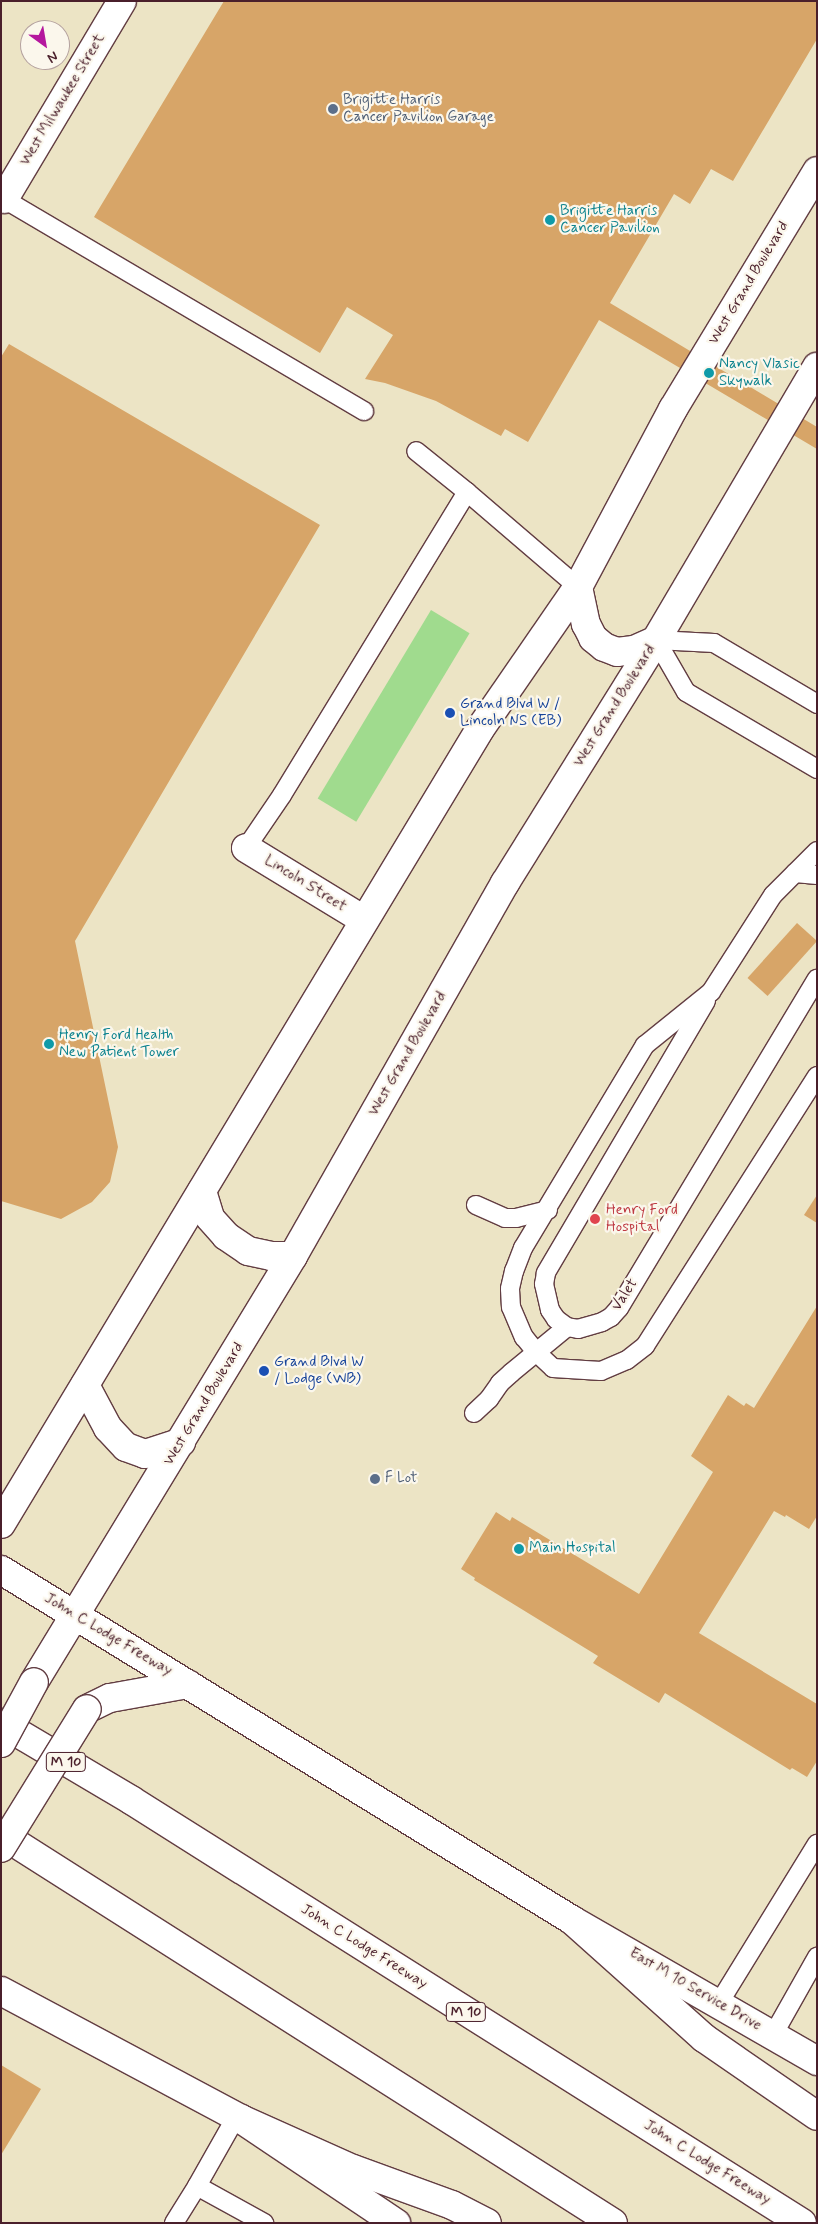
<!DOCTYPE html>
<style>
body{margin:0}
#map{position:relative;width:818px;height:2224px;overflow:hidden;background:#ece4c5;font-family:Mynerve,sans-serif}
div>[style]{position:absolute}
.green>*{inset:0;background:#a0db8e;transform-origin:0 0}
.building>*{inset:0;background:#d7a568;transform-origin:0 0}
.roads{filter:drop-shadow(1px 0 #623d42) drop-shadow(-1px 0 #623d42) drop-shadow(0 1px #623d42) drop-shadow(0 -1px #623d42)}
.lane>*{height:18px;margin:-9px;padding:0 9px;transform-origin:9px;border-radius:9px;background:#fff}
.street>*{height:28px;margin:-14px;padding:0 14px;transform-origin:14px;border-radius:14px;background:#fff}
.secondary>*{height:28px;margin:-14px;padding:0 14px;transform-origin:14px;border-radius:14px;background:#fff}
.highway>*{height:28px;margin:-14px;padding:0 14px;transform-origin:14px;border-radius:14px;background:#fff}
.bridges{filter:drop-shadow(1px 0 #623d42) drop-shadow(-1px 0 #623d42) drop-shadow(0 1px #623d42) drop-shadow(0 -1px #623d42)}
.secondary-bridge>*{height:28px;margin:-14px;padding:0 14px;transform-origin:14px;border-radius:14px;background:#fff}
.dots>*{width:14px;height:14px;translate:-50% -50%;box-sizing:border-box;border:2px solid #fbf7ec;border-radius:50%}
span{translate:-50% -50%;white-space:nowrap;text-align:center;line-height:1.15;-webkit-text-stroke:4.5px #fbf7ec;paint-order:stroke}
.shield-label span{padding:1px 4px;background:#fbf7ec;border:1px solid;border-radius:4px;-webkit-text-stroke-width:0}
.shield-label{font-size:14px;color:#4a1f2b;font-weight:700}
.street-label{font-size:15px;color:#4a1f2b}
.service-label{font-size:15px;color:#4e5e75}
.left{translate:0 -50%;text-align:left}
.culture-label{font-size:15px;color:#0d838f}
.transit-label{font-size:15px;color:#164399}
.health-label{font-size:15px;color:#be3a42}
.frame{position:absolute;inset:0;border:2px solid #4a1f2b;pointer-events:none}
.north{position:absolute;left:20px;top:20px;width:50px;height:50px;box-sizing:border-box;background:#fbf7ec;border:1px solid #b4a19f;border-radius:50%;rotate:148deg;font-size:14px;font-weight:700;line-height:20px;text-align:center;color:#4a1f2b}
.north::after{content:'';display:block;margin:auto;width:18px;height:22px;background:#b5179e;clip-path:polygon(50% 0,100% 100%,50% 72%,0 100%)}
</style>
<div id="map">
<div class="green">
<div style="left:431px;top:610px;width:45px;height:220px;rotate:31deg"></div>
</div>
<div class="building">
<div style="clip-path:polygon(224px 1px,817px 1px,817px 39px,733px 181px,711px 169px,690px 204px,674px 194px,610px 303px,817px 427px,817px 449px,599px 320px,528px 442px,505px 429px,501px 436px,436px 401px,385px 383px,365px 379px,393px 335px,347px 307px,320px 353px,94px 217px)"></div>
<div style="clip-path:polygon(9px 344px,320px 525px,75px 941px,118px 1147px,110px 1182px,92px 1202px,61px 1219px,1px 1201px,1px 357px)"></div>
<div style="left:797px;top:923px;width:27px;height:74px;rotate:42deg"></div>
<div style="clip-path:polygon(817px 1195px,817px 1223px,804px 1215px)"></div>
<div style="clip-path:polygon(817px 1306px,817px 1516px,809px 1529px,786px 1515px,785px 1517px,774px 1511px,699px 1633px,817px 1704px,817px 1761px,807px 1777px,792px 1768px,790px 1770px,665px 1693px,659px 1703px,593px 1663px,598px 1656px,474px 1580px,475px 1578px,461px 1569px,496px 1512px,510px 1521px,512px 1517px,639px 1594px,713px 1472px,691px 1456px,728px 1395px,744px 1406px,746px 1403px,754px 1408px)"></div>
<div style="clip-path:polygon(1px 2065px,41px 2089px,1px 2155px)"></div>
</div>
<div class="roads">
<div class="lane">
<div style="left:4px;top:199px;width:418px;rotate:30.5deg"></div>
<div style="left:467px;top:492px;width:146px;rotate:40.6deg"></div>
<div style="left:656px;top:640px;width:60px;rotate:60deg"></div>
<div style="left:686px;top:692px;width:152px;rotate:30.4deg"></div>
<div style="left:656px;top:640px;width:58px;rotate:3deg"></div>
<div style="left:714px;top:643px;width:120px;rotate:30.6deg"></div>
<div style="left:246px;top:848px;width:64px;rotate:-55.8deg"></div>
<div style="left:282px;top:795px;width:355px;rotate:-58.6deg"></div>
<div style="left:467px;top:492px;width:65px;rotate:-141.2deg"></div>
<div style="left:817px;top:851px;width:62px;rotate:135deg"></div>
<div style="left:773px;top:895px;width:115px;rotate:122.6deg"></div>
<div style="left:711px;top:992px;width:85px;rotate:141.2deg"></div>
<div style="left:645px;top:1045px;width:237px;rotate:121deg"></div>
<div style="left:523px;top:1248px;width:25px;rotate:111deg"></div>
<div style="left:514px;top:1271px;width:18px;rotate:103deg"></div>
<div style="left:510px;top:1289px;width:18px;rotate:87deg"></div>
<div style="left:511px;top:1307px;width:33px;rotate:67deg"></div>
<div style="left:524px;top:1337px;width:21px;rotate:51deg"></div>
<div style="left:537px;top:1353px;width:22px;rotate:43deg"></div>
<div style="left:553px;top:1368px;width:48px;rotate:3.6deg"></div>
<div style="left:601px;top:1371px;width:28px;rotate:-23deg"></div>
<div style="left:627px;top:1360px;width:23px;rotate:-38deg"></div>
<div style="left:645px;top:1346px;width:320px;rotate:-57.5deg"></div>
<div style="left:795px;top:873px;width:22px;rotate:5deg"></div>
<div style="left:706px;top:1001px;width:316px;rotate:120.5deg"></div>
<div style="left:546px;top:1273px;width:11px;rotate:100deg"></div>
<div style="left:544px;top:1284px;width:27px;rotate:77deg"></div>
<div style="left:550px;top:1310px;width:11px;rotate:56deg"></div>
<div style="left:556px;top:1319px;width:14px;rotate:36deg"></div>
<div style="left:567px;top:1327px;width:11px;rotate:10deg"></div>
<div style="left:578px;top:1329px;width:25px;rotate:-16deg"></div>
<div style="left:602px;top:1322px;width:10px;rotate:-29deg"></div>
<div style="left:611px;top:1317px;width:12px;rotate:-48deg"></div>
<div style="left:619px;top:1308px;width:384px;rotate:-59deg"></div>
<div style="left:476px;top:1205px;width:32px;rotate:24deg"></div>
<div style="left:505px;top:1218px;width:11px"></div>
<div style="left:516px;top:1218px;width:33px;rotate:-14deg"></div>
<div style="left:474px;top:1413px;width:21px;rotate:-43deg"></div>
<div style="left:489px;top:1399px;width:19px;rotate:-55deg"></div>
<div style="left:500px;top:1383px;width:15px;rotate:-42deg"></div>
<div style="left:511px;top:1373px;width:72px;rotate:-39.4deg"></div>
<div style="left:719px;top:2003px;width:187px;rotate:-58.4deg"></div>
<div style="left:773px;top:2035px;width:90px;rotate:-60.6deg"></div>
<div style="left:197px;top:2186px;width:79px;rotate:-60.5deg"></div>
<div style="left:174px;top:2223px;width:44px;rotate:-58.1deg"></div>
<div style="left:197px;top:2186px;width:77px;rotate:28.9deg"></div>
</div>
<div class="street">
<div style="left:4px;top:199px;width:230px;rotate:-59.2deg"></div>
</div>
<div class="secondary">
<div style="left:578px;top:587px;width:38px;rotate:78deg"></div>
<div style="left:586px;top:624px;width:16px;rotate:63deg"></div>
<div style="left:593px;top:638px;width:14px;rotate:39deg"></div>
<div style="left:604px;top:647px;width:14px;rotate:21deg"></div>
<div style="left:617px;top:652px;width:17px;rotate:-7deg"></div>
<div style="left:634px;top:650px;width:24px;rotate:-24deg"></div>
<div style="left:246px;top:848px;width:138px;rotate:31.4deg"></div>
<div style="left:202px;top:1191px;width:28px;rotate:73deg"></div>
<div style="left:210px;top:1218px;width:24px;rotate:48deg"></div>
<div style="left:226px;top:1236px;width:27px;rotate:34deg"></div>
<div style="left:248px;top:1251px;width:24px;rotate:12deg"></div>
<div style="left:271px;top:1256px;width:22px"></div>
<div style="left:85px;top:1385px;width:49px;rotate:61.9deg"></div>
<div style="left:108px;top:1428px;width:26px;rotate:47deg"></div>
<div style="left:126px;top:1447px;width:20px;rotate:20deg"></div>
<div style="left:145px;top:1454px;width:38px;rotate:-18deg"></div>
<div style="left:1px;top:1524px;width:928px;rotate:-58.93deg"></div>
<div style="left:480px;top:729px;width:173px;rotate:-55.4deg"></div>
<div style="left:578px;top:587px;width:202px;rotate:-61.9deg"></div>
<div style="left:673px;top:409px;width:278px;rotate:-58.8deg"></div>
<div style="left:1px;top:1570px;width:670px;rotate:31.51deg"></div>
<div style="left:572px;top:1920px;width:283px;rotate:29.9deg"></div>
<div style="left:34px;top:1682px;width:499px;rotate:-58.7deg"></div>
<div style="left:293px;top:1256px;width:429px;rotate:-60.4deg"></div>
<div style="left:505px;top:883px;width:286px;rotate:-58.1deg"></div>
<div style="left:656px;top:640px;width:317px;rotate:-59.5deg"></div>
<div style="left:87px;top:1709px;width:25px;rotate:-26deg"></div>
<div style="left:110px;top:1698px;width:79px;rotate:-10.2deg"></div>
<div style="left:1px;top:1991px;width:272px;rotate:28.1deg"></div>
<div style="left:241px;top:2119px;width:187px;rotate:33.9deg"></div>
</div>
<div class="highway">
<div style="left:1px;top:1723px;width:151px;rotate:30.6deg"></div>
<div style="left:131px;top:1800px;width:793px;rotate:32.23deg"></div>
<div style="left:1px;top:1834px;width:725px;rotate:32.44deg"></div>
<div style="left:572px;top:1920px;width:177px;rotate:41.8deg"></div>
<div style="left:704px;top:2038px;width:137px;rotate:34.6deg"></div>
<div style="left:241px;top:2119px;width:123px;rotate:24.1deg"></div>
<div style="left:353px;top:2169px;width:105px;rotate:20deg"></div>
<div style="left:452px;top:2205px;width:39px;rotate:27deg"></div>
</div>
</div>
<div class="bridges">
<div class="secondary-bridge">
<div style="left:1px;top:1743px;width:69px;rotate:-61.6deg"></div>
<div style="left:1px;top:1848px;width:163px;rotate:-58.3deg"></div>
</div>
</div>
<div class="dots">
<div style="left:333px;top:109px;background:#5c6f8a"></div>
<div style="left:550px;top:220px;background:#0f9aa8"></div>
<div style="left:709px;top:373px;background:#0f9aa8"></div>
<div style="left:450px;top:713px;background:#1a4fb4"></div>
<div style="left:49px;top:1044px;background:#0f9aa8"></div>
<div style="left:595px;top:1219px;background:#e0444e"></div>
<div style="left:264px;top:1371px;background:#1a4fb4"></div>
<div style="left:375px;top:1479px;background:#5c6f8a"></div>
<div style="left:519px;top:1549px;background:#0f9aa8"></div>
</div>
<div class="shield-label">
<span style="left:66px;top:1762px">M 10</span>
<span style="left:466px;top:2012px">M 10</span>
</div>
<div class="street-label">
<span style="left:63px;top:100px;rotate:-59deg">West Milwaukee Street</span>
<span style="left:749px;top:283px;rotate:-59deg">West Grand Boulevard</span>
<span style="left:615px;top:706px;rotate:-58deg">West Grand Boulevard</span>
<span style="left:305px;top:884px;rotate:32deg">Lincoln Street</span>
<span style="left:408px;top:1054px;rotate:-60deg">West Grand Boulevard</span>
<span style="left:625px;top:1295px;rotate:-57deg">Valet</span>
<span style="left:204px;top:1404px;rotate:-59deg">West Grand Boulevard</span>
<span style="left:108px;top:1635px;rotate:31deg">John C Lodge Freeway</span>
<span style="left:364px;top:1947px;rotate:32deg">John C Lodge Freeway</span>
<span style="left:695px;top:1990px;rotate:30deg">East M 10 Service Drive</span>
<span style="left:707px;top:2163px;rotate:32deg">John C Lodge Freeway</span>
</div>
<div class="service-label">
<span class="left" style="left:343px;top:109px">Brigitte Harris<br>Cancer Pavilion Garage</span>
<span class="left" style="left:385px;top:1479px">F Lot</span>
</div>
<div class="culture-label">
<span class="left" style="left:560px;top:220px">Brigitte Harris<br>Cancer Pavilion</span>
<span class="left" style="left:719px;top:373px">Nancy Vlasic<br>Skywalk</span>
<span class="left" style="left:59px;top:1044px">Henry Ford Health<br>New Patient Tower</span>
<span class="left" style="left:529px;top:1549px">Main Hospital</span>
</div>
<div class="transit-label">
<span class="left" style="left:460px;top:713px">Grand Blvd W /<br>Lincoln NS (EB)</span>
<span class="left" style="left:274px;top:1371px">Grand Blvd W<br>/ Lodge (WB)</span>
</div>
<div class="health-label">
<span class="left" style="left:606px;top:1219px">Henry Ford<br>Hospital</span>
</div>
<div class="frame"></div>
<div class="north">N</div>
</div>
